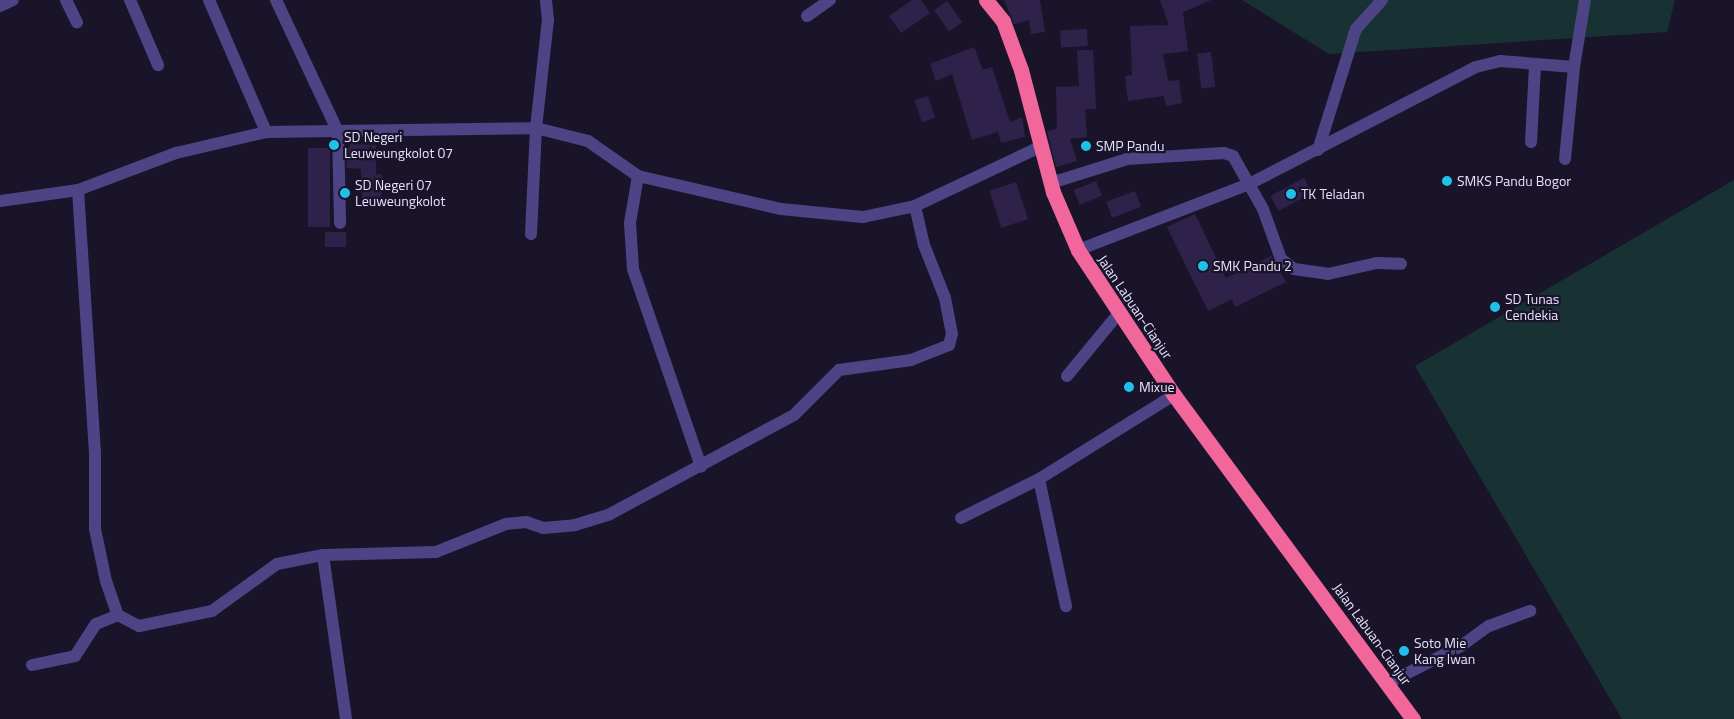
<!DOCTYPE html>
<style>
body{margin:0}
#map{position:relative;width:1734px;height:719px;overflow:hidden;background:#1a142b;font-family:"Titillium Web",sans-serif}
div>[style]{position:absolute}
.green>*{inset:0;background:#183234}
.building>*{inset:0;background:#2e224a;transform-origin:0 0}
.minor>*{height:12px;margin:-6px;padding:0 6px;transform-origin:6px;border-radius:6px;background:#4d4485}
.highway>*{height:15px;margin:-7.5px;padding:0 7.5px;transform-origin:7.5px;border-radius:7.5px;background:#f1679b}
.dots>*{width:14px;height:14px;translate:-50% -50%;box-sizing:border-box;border:2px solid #1a142b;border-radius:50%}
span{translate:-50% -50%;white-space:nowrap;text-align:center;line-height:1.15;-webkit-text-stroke:4.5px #1a142b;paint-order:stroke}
.poi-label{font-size:14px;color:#e7e1fc}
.left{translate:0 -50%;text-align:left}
.street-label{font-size:14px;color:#e7e1fc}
</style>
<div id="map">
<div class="green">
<div style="clip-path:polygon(1242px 0,1675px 0,1667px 32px,1329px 54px)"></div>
<div style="clip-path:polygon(1734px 180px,1734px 719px,1622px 719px,1415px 366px)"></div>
</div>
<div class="building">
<div style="clip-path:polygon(912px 0,921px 0,930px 13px,901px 33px,889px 16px)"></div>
<div style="clip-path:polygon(1004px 0,1040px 0,1045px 32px,1031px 34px,1029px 20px,1014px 24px)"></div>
<div style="clip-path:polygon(1160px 0,1211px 0,1183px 12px,1188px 51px,1163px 54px,1168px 81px,1179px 80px,1182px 103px,1166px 106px,1164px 96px,1128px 101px,1125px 76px,1132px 75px,1130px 26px,1169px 25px)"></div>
<div style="left:947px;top:1px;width:26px;height:16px;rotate:54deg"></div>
<div style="left:1087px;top:29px;width:17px;height:27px;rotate:87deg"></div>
<div style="clip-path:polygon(974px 47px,983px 70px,992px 67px,1010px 122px,1022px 117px,1025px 137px,1001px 143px,998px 132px,972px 140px,952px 74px,936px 81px,930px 64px)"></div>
<div style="clip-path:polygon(1077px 50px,1093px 50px,1096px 109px,1085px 109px,1087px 137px,1070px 139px,1077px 161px,1056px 167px,1047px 131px,1057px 129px,1056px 87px,1079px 86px)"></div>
<div style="left:1211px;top:52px;width:35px;height:14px;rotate:83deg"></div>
<div style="left:928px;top:96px;width:23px;height:14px;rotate:72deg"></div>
<div style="clip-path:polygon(350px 144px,376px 145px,376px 175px,382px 174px,382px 202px,362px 202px,361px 169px,347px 168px,346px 148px,350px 148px)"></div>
<div style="left:308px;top:148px;width:22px;height:79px"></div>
<div style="left:1304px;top:178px;width:17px;height:38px;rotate:62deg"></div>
<div style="left:1096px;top:181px;width:16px;height:24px;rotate:68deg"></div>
<div style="left:1016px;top:182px;width:39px;height:28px;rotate:72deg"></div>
<div style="left:1135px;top:191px;width:17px;height:31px;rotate:69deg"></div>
<div style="clip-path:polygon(1195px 214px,1226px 278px,1271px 256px,1286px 282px,1235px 307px,1232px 299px,1208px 311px,1167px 227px)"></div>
<div style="left:325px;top:232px;width:21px;height:15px"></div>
</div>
<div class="minor">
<div style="left:66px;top:0;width:25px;rotate:64deg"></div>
<div style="left:130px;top:0;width:71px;rotate:66.7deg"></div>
<div style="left:209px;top:0;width:144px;rotate:66.6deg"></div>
<div style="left:276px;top:0;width:146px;rotate:64.8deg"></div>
<div style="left:338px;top:132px;width:91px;rotate:88.7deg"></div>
<div style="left:0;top:6px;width:14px;rotate:-25deg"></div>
<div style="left:807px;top:16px;width:28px;rotate:-35deg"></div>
<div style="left:1531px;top:142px;width:76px;rotate:-87deg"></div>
<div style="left:1318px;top:150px;width:127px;rotate:-72.6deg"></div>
<div style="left:1356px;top:29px;width:39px;rotate:-48deg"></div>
<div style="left:1565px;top:159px;width:92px;rotate:-84.4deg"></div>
<div style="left:1574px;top:67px;width:68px;rotate:-80.7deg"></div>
<div style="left:638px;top:176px;width:48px;rotate:99.7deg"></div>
<div style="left:630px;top:223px;width:46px;rotate:86.3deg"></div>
<div style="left:633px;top:269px;width:209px;rotate:71deg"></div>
<div style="left:1051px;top:183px;width:80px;rotate:-17.5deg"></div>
<div style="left:1127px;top:159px;width:97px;rotate:-3.5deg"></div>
<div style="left:1224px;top:153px;width:9px;rotate:18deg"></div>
<div style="left:1233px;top:156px;width:61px;rotate:60.5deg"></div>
<div style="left:1263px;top:209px;width:53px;rotate:70.2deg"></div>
<div style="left:1281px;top:259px;width:16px;rotate:38deg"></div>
<div style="left:1294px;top:269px;width:34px;rotate:8deg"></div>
<div style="left:1328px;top:274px;width:50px;rotate:-12.7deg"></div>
<div style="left:1377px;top:263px;width:24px;rotate:2deg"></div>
<div style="left:78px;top:190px;width:105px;rotate:-20.7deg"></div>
<div style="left:176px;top:153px;width:92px;rotate:-13.1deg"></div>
<div style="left:266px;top:132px;width:270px;rotate:-0.8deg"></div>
<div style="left:536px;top:128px;width:54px;rotate:14deg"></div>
<div style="left:588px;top:141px;width:61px;rotate:35deg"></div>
<div style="left:638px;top:176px;width:147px;rotate:13deg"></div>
<div style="left:781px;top:209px;width:82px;rotate:5.6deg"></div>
<div style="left:863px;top:217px;width:53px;rotate:-11.9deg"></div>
<div style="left:915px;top:206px;width:138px;rotate:-25.3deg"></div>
<div style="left:0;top:201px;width:79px;rotate:-8deg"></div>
<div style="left:78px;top:190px;width:263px;rotate:86.3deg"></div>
<div style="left:95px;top:452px;width:77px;rotate:90deg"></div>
<div style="left:95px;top:529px;width:53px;rotate:78.1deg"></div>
<div style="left:106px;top:581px;width:36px;rotate:71deg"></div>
<div style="left:118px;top:615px;width:24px;rotate:28deg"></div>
<div style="left:139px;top:626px;width:75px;rotate:-11.6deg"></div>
<div style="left:212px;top:611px;width:80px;rotate:-35.9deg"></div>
<div style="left:277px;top:564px;width:47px;rotate:-11.1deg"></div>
<div style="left:323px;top:555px;width:113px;rotate:-1.5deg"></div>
<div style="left:436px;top:552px;width:75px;rotate:-21.8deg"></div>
<div style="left:506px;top:524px;width:20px;rotate:-6deg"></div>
<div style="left:526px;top:522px;width:18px;rotate:19deg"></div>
<div style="left:543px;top:528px;width:32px;rotate:-5deg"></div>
<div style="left:575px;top:525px;width:37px;rotate:-17deg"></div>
<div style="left:610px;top:514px;width:209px;rotate:-28.3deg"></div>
<div style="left:794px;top:415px;width:64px;rotate:-45deg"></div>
<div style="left:839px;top:370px;width:73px;rotate:-7.9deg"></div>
<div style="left:911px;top:360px;width:41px;rotate:-21.5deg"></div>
<div style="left:949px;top:345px;width:11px;rotate:-75deg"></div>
<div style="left:952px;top:334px;width:37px;rotate:-101deg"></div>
<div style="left:945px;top:298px;width:57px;rotate:-111.6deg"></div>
<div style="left:924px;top:245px;width:40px;rotate:-103deg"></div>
<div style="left:531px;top:234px;width:106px;rotate:-87.3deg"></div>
<div style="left:536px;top:128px;width:109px;rotate:-83.7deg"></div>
<div style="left:548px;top:20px;width:20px;rotate:-96deg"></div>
<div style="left:1078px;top:250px;width:183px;rotate:-21.1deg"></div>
<div style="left:1249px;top:184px;width:255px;rotate:-27.3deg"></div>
<div style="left:1476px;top:67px;width:25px;rotate:-14deg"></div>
<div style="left:1500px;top:61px;width:74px;rotate:4.6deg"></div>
<div style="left:1067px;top:376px;width:82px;rotate:-50.5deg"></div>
<div style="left:1039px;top:479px;width:130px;rotate:78deg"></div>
<div style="left:961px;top:518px;width:87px;rotate:-26.6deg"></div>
<div style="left:1039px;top:479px;width:159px;rotate:-31.9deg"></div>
<div style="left:323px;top:555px;width:166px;rotate:82deg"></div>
<div style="left:32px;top:665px;width:44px;rotate:-11.8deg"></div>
<div style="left:75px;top:656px;width:38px;rotate:-57deg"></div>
<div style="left:96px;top:624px;width:24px;rotate:-22deg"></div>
<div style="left:1388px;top:683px;width:82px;rotate:-26.9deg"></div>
<div style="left:1461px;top:646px;width:34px;rotate:-36deg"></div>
<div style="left:1489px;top:626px;width:44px;rotate:-20.1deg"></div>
</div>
<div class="highway">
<div style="left:986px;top:0;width:27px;rotate:51deg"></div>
<div style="left:1003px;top:21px;width:52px;rotate:69.8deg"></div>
<div style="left:1021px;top:70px;width:126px;rotate:75.3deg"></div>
<div style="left:1053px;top:192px;width:63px;rotate:66.7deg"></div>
<div style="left:1078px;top:250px;width:174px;rotate:56.5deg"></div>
<div style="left:1174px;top:395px;width:403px;rotate:53.6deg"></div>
</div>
<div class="dots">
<div style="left:334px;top:145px;background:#1fc1ea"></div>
<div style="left:1086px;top:146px;background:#1fc1ea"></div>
<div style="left:1447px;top:181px;background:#1fc1ea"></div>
<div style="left:345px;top:193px;background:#1fc1ea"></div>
<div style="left:1291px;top:194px;background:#1fc1ea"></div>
<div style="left:1203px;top:266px;background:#1fc1ea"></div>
<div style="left:1495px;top:307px;background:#1fc1ea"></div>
<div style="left:1129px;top:387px;background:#1fc1ea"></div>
<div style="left:1404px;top:651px;background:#1fc1ea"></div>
</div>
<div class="poi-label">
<span class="left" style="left:344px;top:145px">SD Negeri<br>Leuweungkolot 07</span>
<span class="left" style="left:1096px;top:146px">SMP Pandu</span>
<span class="left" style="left:1457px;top:181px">SMKS Pandu Bogor</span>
<span class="left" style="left:355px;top:193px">SD Negeri 07<br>Leuweungkolot</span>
<span class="left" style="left:1301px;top:194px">TK Teladan</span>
<span class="left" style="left:1213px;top:266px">SMK Pandu 2</span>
<span class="left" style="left:1505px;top:307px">SD Tunas<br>Cendekia</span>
<span class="left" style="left:1139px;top:387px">Mixue</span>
<span class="left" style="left:1414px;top:651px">Soto Mie<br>Kang Iwan</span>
</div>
<div class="street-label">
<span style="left:1135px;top:307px;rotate:56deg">Jalan Labuan-Cianjur</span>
<span style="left:1372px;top:634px;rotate:54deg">Jalan Labuan-Cianjur</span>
</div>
</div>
